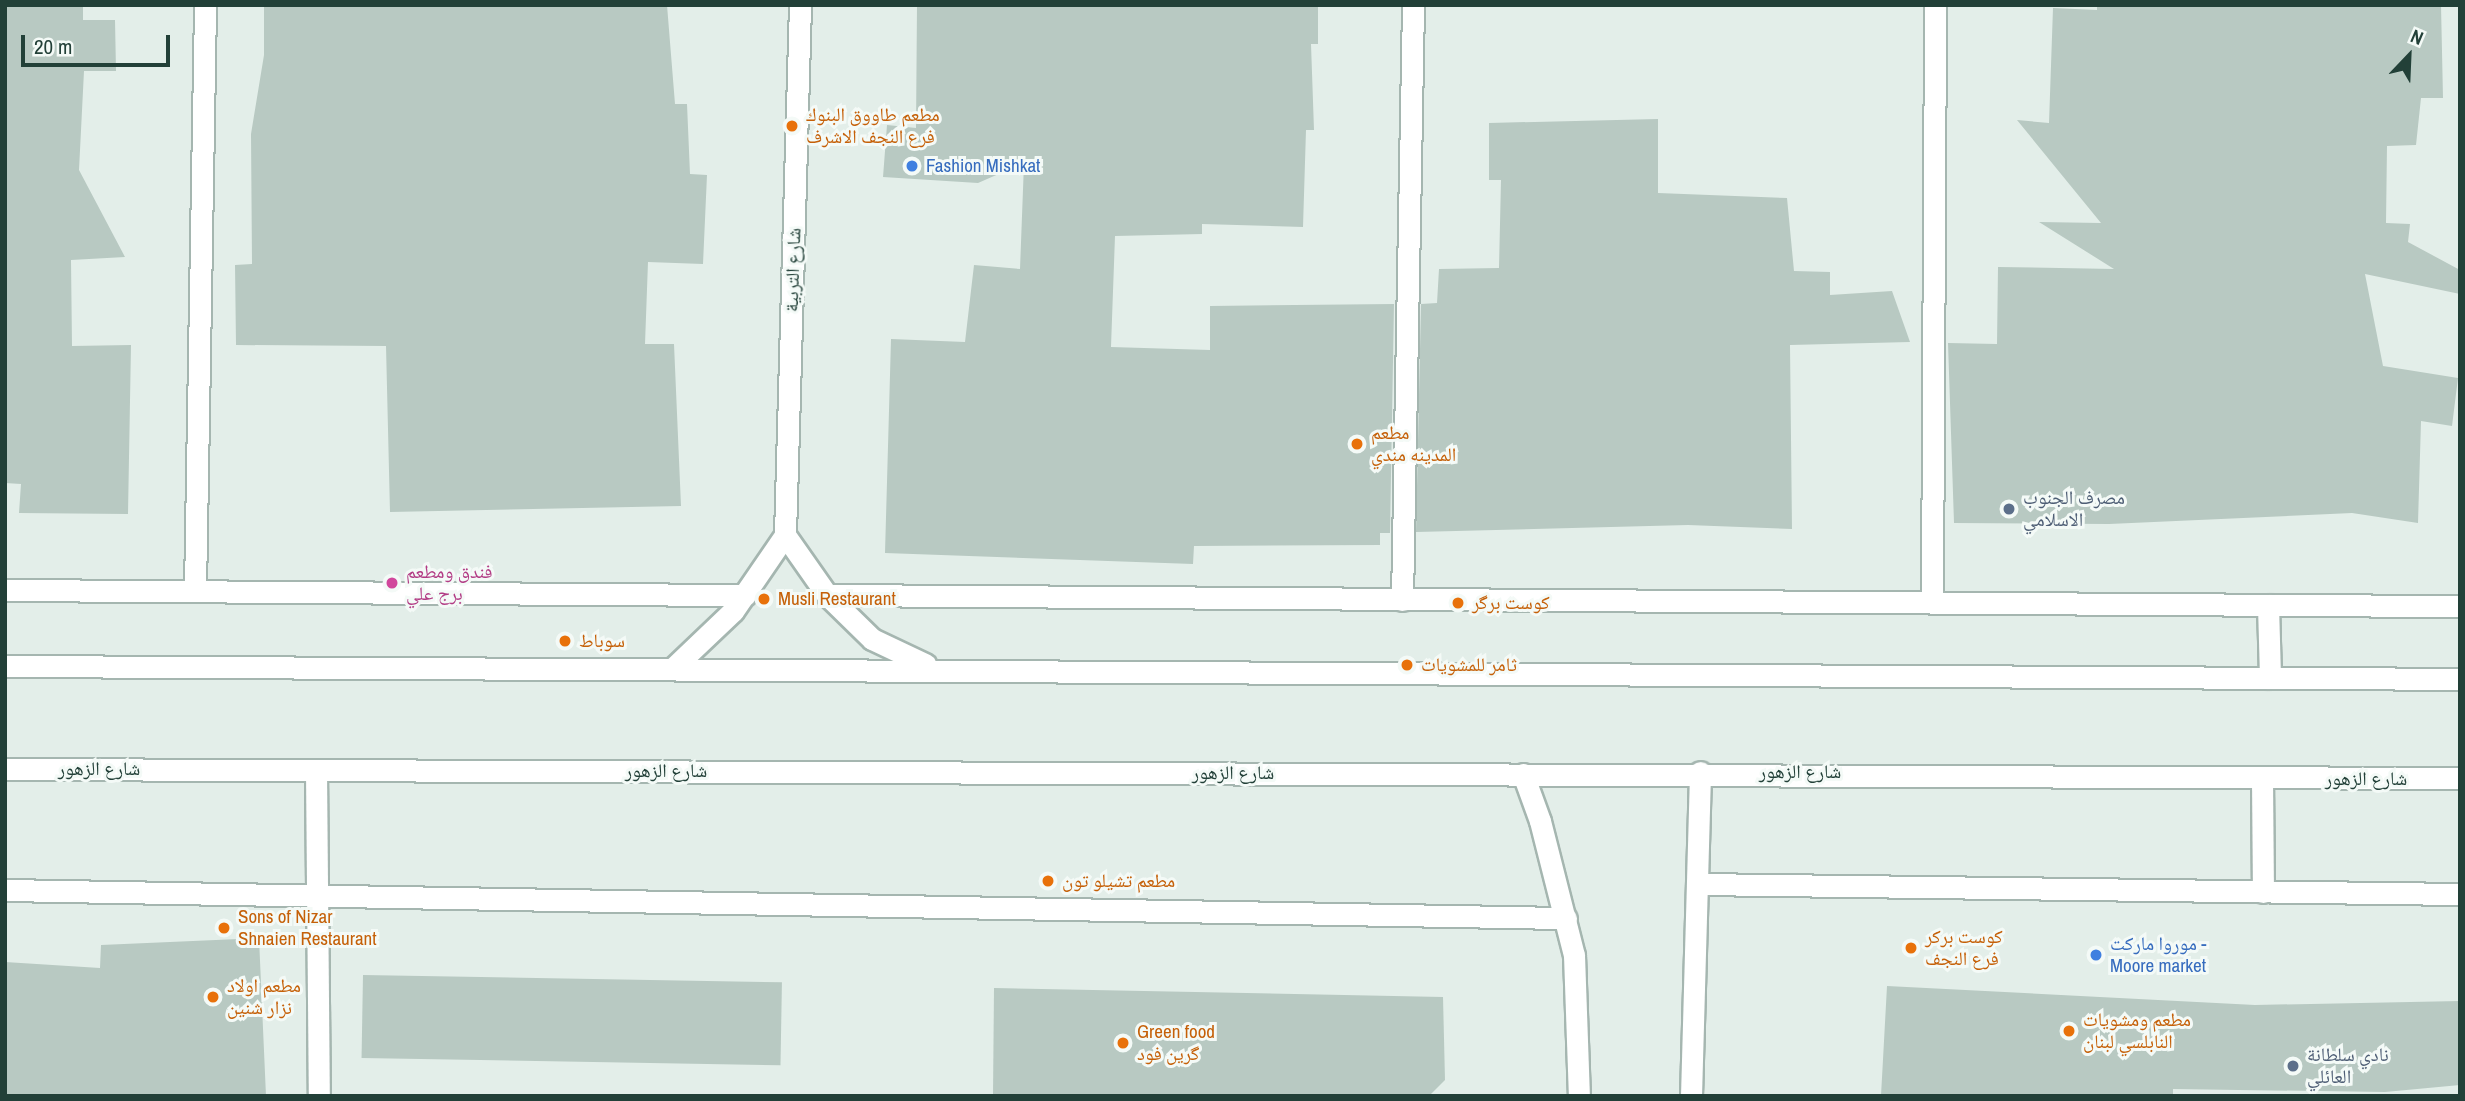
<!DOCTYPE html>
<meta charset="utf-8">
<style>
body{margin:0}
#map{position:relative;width:2465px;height:1101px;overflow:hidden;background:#e3eee9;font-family:"Archivo Narrow","Noto Naskh Arabic",sans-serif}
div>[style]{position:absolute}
.building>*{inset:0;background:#b8c9c2;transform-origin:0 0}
.roads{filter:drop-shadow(2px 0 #a5b6b0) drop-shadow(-2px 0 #a5b6b0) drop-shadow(0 2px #a5b6b0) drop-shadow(0 -2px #a5b6b0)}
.street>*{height:21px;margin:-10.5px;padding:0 10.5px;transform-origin:10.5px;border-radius:10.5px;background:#fff}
.secondary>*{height:21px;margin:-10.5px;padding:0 10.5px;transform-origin:10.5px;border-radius:10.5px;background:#fff}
.dots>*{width:19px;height:19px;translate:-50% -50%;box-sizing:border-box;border:4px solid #f4faf7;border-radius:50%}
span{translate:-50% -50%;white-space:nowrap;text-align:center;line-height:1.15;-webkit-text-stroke:6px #f4faf7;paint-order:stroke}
.food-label{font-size:19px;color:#c56008}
.left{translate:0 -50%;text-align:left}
.shop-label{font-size:19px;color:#366cbe}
.street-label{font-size:19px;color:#224038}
.service-label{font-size:19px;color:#4e5e75}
.hotel-label{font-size:19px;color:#b23c85}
.frame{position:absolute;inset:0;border:7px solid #224038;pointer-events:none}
.north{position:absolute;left:2374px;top:21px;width:70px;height:70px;-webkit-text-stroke:5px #f4faf7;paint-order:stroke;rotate:23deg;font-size:19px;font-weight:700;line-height:28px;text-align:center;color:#224038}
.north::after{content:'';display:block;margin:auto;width:24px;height:32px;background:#224038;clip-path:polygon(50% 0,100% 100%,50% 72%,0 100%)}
.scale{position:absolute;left:21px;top:35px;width:149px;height:32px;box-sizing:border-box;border:4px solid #224038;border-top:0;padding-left:9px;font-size:21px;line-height:24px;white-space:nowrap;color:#224038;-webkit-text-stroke:5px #f4faf7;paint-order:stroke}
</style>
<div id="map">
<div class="building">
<div style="clip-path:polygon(5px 5px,83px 5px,83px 20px,115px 20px,116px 71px,84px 71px,79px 170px,125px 257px,71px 260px,72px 346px,131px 345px,128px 514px,19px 513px,21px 484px,5px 483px)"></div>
<div style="clip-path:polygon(264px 5px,667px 5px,675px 104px,687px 104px,690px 174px,707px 175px,703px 264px,648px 262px,645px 344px,674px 344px,681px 506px,390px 512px,386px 346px,236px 345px,235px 265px,252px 264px,251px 134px,264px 55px)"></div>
<div style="clip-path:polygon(917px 5px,1318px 5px,1318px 44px,1311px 44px,1314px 130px,1306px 130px,1303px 227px,1202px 224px,1202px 234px,1115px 236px,1111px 347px,1210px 350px,1210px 306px,1394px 304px,1390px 533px,1380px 533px,1380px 545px,1194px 546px,1193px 564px,885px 553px,891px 339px,965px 342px,974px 265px,1020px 269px,1024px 163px,978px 183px,883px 177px,887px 125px,916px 128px)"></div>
<div style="clip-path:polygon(2097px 5px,2441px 5px,2443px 98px,2421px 98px,2416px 145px,2387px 146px,2386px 223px,2410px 224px,2408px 242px,2460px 270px,2460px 294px,2365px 274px,2383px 366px,2458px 378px,2452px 426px,2421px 421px,2418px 523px,2352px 513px,2109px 524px,1954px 523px,1948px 343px,1997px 344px,1998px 267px,2114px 269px,2039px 222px,2101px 223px,2017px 120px,2049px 123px,2053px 8px,2097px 10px)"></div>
<div style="clip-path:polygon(1658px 119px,1658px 193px,1787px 198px,1794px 271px,1830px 272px,1830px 295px,1892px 291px,1910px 342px,1790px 345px,1792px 529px,1688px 525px,1416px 532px,1421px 304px,1437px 303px,1439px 269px,1499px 268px,1501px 180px,1489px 180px,1489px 123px)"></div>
<div style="clip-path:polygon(259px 938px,266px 1096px,5px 1096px,5px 962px,100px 968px,101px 945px)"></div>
<div style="left:363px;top:975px;width:419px;height:83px;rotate:1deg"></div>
<div style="clip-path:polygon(1887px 986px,2255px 1005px,2460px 1001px,2460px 1085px,2385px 1092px,2173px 1089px,2173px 1096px,1881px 1096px)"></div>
<div style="clip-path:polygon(994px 988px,1443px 997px,1445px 1080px,1429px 1096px,993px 1096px)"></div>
</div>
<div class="roads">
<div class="street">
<div style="left:195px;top:591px;width:586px;rotate:-89.02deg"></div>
<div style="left:1402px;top:600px;width:595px;rotate:-88.94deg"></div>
<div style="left:1932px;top:602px;width:597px;rotate:-89.71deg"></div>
<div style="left:316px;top:770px;width:326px;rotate:89.5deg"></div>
</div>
<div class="secondary">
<div style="left:785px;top:535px;width:73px;rotate:55deg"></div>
<div style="left:827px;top:595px;width:63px;rotate:44.4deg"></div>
<div style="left:872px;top:639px;width:59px;rotate:25.3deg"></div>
<div style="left:5px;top:590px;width:740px;rotate:0.39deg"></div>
<div style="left:827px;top:595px;width:1633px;rotate:0.39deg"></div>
<div style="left:2268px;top:605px;width:73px;rotate:88.4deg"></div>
<div style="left:5px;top:666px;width:2455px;rotate:0.3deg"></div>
<div style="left:672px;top:669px;width:84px;rotate:-43.6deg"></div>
<div style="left:733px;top:611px;width:92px;rotate:-55.6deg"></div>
<div style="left:785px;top:535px;width:530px;rotate:-88.38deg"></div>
<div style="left:5px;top:769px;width:2455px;rotate:0.21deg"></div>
<div style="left:1523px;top:774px;width:50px;rotate:70.1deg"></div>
<div style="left:1540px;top:821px;width:138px;rotate:75.8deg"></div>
<div style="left:1574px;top:955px;width:141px;rotate:88deg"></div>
<div style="left:2262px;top:779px;width:113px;rotate:89.5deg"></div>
<div style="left:1697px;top:884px;width:763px;rotate:0.75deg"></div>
<div style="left:5px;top:890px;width:1561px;rotate:1.03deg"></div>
<div style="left:1691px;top:1096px;width:324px;rotate:-88.4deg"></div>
</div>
</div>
<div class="dots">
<div style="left:792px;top:126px;background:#e8710a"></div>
<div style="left:912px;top:166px;background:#3f7fe0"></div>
<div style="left:1357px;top:444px;background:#e8710a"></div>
<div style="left:2009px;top:509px;background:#5c6f8a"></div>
<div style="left:392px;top:583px;background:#d1479c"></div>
<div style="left:764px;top:599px;background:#e8710a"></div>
<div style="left:1458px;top:603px;background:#e8710a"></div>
<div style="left:565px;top:641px;background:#e8710a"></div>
<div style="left:1407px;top:665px;background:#e8710a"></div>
<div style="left:1048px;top:881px;background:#e8710a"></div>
<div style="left:224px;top:928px;background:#e8710a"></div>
<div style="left:1911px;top:948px;background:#e8710a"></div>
<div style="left:2096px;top:955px;background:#3f7fe0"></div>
<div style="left:213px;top:997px;background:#e8710a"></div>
<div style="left:2069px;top:1031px;background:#e8710a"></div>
<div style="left:1123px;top:1043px;background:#e8710a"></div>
<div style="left:2293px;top:1066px;background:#5c6f8a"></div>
</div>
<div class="food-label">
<span class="left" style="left:806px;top:126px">مطعم طاووق البنوك<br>فرع النجف الاشرف</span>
<span class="left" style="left:1371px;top:444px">مطعم<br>المدينه مندي</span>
<span class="left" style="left:778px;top:599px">Musli Restaurant</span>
<span class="left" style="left:1472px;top:603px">كوست برگر</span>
<span class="left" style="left:579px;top:641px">سوباط</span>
<span class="left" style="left:1421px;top:665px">ثامر للمشويات</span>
<span class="left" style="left:1062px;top:881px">مطعم تشيلو تون</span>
<span class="left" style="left:238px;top:928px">Sons of Nizar<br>Shnaien Restaurant</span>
<span class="left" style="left:1925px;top:948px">كوست بركر<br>فرع النجف</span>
<span class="left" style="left:227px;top:997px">مطعم اولاد<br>نزار شنين</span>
<span class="left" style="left:2083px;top:1031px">مطعم ومشويات<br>النابلسي لبنان</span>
<span class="left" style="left:1137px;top:1043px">Green food<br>گرين فود</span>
</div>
<div class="shop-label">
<span class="left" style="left:926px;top:166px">Fashion Mishkat</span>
<span class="left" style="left:2110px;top:955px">موروا ماركت -<br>Moore market</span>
</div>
<div class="street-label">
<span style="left:793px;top:270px;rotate:-88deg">شارع التربية</span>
<span style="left:99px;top:769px">شارع الزهور</span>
<span style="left:666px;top:771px">شارع الزهور</span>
<span style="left:1800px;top:772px">شارع الزهور</span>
<span style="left:1233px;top:773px">شارع الزهور</span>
<span style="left:2366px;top:779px">شارع الزهور</span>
</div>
<div class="service-label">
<span class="left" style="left:2023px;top:509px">مصرف الجنوب<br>الاسلامي</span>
<span class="left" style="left:2307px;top:1066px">نادي سلطانة<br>العائلي</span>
</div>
<div class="hotel-label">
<span class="left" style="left:406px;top:583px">فندق ومطعم<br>برج علي</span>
</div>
<div class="frame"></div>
<div class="north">N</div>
<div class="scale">20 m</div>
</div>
